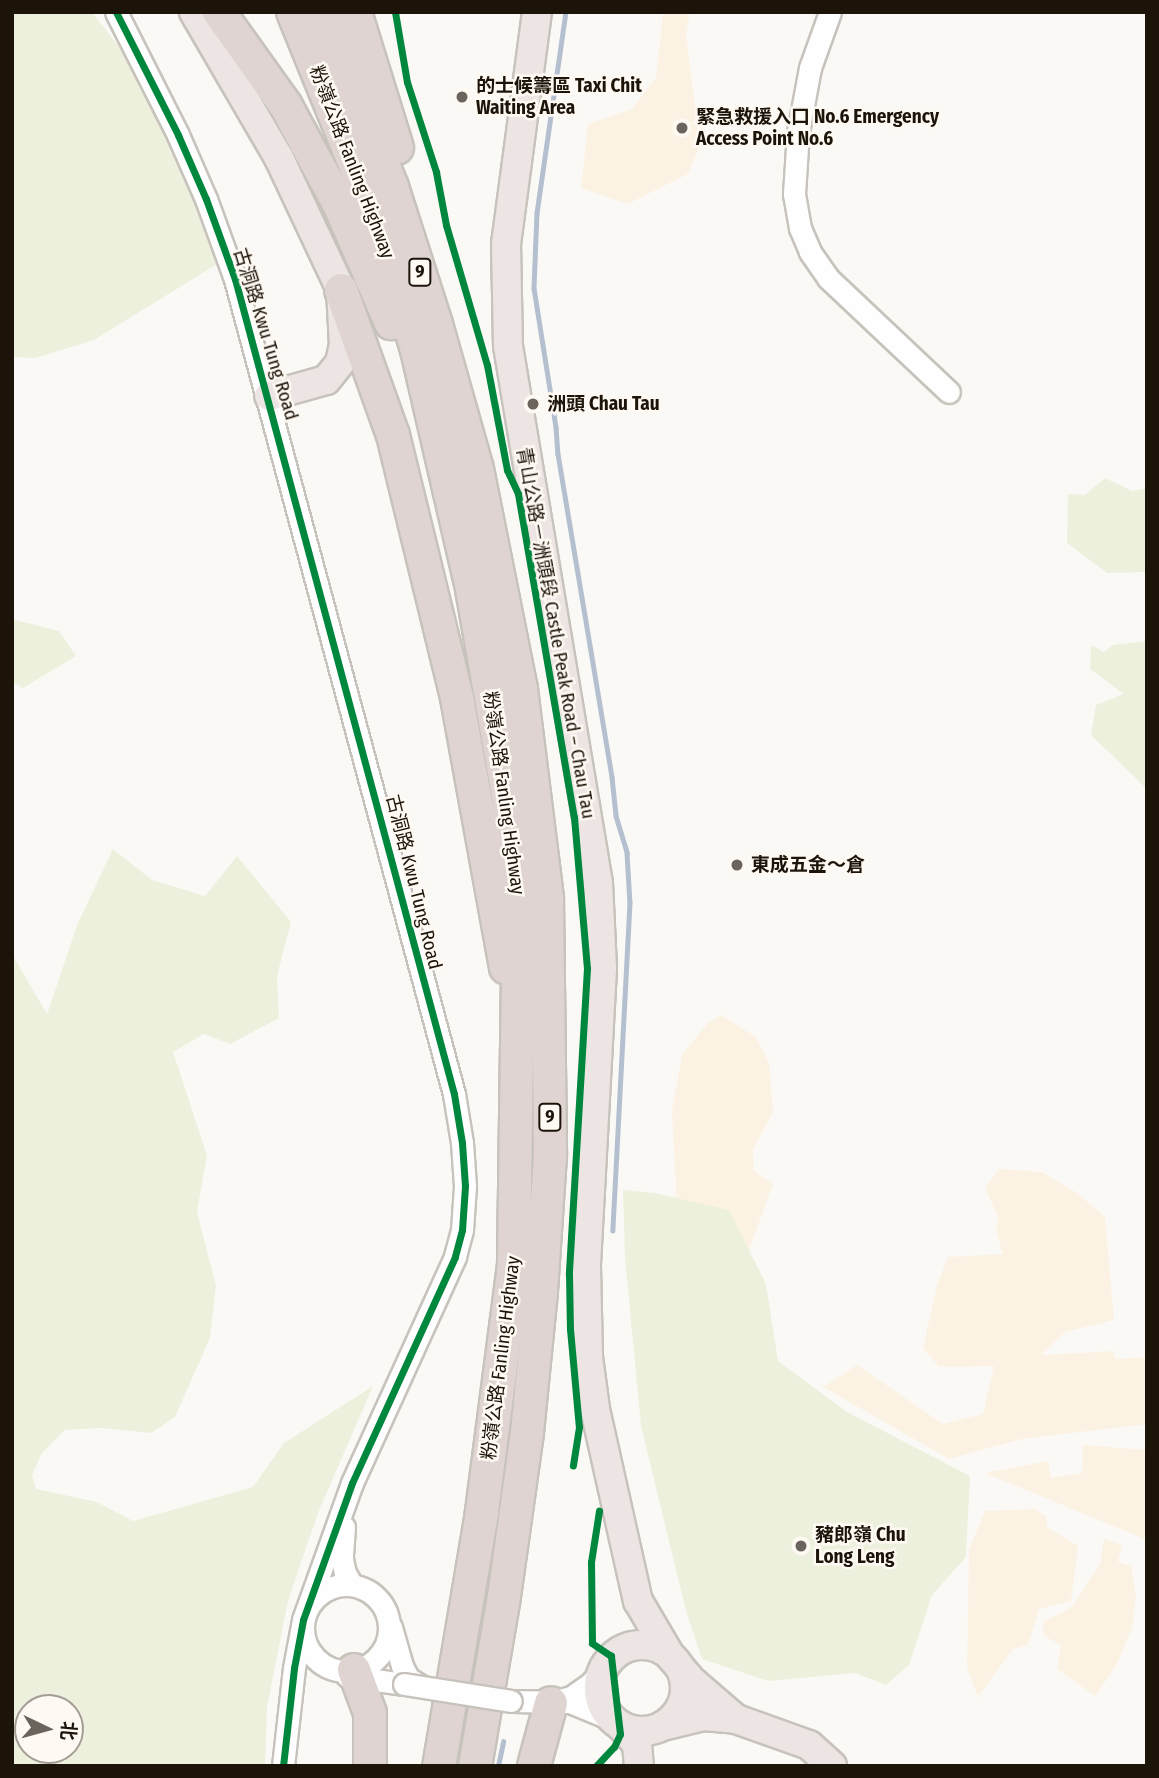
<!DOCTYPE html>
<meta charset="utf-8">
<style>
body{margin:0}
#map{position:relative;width:1159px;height:1778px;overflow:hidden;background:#fbf9f6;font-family:"Fira Sans Condensed","Noto Sans SC",sans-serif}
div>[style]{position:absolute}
.built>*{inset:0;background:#fcf2e4}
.green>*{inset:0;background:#eef0de}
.stream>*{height:4.5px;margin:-2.25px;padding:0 2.25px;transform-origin:2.25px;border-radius:2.25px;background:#b4c0d0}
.roads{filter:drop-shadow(2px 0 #c7c3bc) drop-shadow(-2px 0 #c7c3bc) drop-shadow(0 2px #c7c3bc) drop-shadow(0 -2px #c7c3bc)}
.minor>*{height:21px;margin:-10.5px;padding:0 10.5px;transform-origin:10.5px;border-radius:10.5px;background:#fefefe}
.minor>.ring{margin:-10.5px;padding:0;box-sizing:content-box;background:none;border:21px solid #fefefe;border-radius:50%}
.major>*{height:28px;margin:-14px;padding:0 14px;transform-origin:14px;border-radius:14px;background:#ece5e3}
.major>.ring{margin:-14px;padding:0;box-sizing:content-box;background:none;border:28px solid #ece5e3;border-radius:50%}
.highway>*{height:32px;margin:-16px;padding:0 16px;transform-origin:16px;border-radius:16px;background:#dfd4d1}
.bridges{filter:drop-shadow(2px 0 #c7c3bc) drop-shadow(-2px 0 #c7c3bc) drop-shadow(0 2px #c7c3bc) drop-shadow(0 -2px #c7c3bc)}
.minor-bridge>*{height:21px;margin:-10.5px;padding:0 10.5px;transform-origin:10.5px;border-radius:10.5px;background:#fefefe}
.cycleway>*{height:7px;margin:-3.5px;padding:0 3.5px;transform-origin:3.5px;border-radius:3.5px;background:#00873e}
.dots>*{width:19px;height:19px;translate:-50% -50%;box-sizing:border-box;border:4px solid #fef9f3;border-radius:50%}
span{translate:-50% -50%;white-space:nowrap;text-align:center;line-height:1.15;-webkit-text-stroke:5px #fef9f3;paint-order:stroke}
.shield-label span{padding:2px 5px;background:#fef9f3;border:2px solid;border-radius:5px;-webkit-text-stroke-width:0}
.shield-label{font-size:18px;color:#1c1409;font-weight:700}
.poi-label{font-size:19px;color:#1c1409;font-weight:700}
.left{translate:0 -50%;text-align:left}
.street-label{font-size:19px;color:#1c1409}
.frame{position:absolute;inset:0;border:14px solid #1c1409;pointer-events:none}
.north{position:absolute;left:14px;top:1694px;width:70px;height:70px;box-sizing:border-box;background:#fef9f3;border:2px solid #a49d95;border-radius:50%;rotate:95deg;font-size:19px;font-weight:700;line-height:28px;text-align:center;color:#1c1409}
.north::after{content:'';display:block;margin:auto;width:24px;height:32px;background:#6a645c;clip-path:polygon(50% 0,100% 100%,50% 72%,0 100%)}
</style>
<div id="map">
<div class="built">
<div style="clip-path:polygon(663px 12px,690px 12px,686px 34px,700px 146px,688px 174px,628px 204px,581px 188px,588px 124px,632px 109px,656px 77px)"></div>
<div style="clip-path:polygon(721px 1015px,756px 1037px,769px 1063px,773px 1112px,753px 1150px,754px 1171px,773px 1184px,741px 1272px,678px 1227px,672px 1111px,682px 1055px,707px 1024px)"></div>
<div style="clip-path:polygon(999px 1169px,1042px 1172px,1077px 1193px,1105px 1217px,1114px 1320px,1065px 1332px,1041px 1355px,1114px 1351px,1115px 1359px,1147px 1357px,1147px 1424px,1022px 1439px,949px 1459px,823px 1387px,857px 1365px,943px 1424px,983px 1414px,994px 1366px,939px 1367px,923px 1348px,937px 1285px,948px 1257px,1003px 1254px,996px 1231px,998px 1217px,985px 1188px)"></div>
<div style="clip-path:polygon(1083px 1445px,1147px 1450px,1147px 1540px,985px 1473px,1048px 1461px,1051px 1478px,1082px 1473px)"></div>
<div style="clip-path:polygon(1034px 1509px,1046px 1516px,1047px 1527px,1078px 1546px,1071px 1601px,1039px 1609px,1028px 1645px,1013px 1649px,978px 1697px,967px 1668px,969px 1549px,985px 1511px)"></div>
<div style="clip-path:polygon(1104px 1539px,1122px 1545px,1118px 1562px,1131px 1566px,1136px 1596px,1132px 1628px,1116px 1666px,1095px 1696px,1057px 1669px,1061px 1645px,1044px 1636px,1043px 1622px,1071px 1608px,1100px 1564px)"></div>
</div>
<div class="green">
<div style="clip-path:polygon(12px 12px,92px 12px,129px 60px,199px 186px,222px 261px,94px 340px,35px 358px,12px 357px)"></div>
<div style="clip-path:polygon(1105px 478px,1132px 491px,1147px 488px,1147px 572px,1107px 573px,1067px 543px,1068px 494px,1085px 495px)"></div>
<div style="clip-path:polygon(12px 619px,59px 631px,76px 656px,23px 688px,12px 682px)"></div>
<div style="clip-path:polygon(1147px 641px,1147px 789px,1091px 735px,1096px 705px,1124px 694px,1090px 669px,1091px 645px,1104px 652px,1113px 645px)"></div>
<div style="clip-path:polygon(evenodd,113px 849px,152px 880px,205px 896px,237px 856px,291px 922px,277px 976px,279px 1018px,230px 1044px,204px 1034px,173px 1052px,207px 1155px,197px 1212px,216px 1286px,210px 1338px,175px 1417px,151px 1433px,101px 1428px,65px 1430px,42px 1453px,32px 1475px,36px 1489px,97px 1502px,133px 1521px,253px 1487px,284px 1443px,373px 1386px,318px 1513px,288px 1601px,267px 1707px,265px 1766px,12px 1766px,12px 954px,47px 1014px,78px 923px,113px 849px,70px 1708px,70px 1750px,28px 1750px,28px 1708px,70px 1708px)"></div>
<div style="clip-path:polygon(623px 1190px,655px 1193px,729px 1210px,766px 1284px,778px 1361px,847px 1412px,970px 1476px,966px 1557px,932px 1595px,909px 1665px,886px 1685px,855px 1673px,768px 1681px,702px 1659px,686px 1611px,641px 1426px,625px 1258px)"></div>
</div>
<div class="stream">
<div style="left:566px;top:12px;width:203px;rotate:98.2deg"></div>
<div style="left:537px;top:213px;width:75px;rotate:92.3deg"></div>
<div style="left:534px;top:288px;width:141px;rotate:81deg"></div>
<div style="left:556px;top:427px;width:27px;rotate:86deg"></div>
<div style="left:558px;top:454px;width:327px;rotate:80.5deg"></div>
<div style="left:612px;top:777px;width:39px;rotate:84deg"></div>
<div style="left:616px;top:816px;width:39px;rotate:73deg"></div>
<div style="left:627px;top:853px;width:50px;rotate:86.6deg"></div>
<div style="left:630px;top:903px;width:328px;rotate:93deg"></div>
<div style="left:498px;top:1766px;width:25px;rotate:-78deg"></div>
</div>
<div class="roads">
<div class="minor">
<div style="left:116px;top:12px;width:138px;rotate:63.2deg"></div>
<div style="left:178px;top:135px;width:70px;rotate:66.4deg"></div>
<div style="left:206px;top:199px;width:85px;rotate:70.1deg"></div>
<div style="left:235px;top:279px;width:844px;rotate:74.96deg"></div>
<div style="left:454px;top:1094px;width:50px;rotate:80.7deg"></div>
<div style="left:462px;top:1143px;width:43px;rotate:86deg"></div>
<div style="left:465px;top:1186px;width:44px;rotate:93.9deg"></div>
<div style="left:462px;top:1230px;width:28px;rotate:105deg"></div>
<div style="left:455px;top:1257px;width:248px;rotate:114.5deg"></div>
<div style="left:352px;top:1483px;width:145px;rotate:109.7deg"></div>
<div style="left:303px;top:1620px;width:49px;rotate:100.6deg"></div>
<div style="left:294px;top:1668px;width:99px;rotate:96.4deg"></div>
<div style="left:830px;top:12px;width:59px;rotate:109.7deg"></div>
<div style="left:810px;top:68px;width:65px;rotate:100.6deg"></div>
<div style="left:798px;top:132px;width:62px;rotate:93.7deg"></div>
<div style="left:794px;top:194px;width:35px;rotate:80deg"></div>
<div style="left:800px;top:228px;width:26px;rotate:67deg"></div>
<div style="left:810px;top:252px;width:32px;rotate:55deg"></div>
<div style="left:828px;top:278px;width:166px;rotate:43.3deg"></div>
<div style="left:344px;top:1527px;width:32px;rotate:94deg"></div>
<div style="left:342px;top:1559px;width:14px;rotate:78deg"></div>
<div style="left:345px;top:1573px;width:14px;rotate:60deg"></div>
<div class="ring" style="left:303px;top:1585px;width:65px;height:65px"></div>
<div style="left:391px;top:1627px;width:41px;rotate:74.2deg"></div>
<div style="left:402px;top:1666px;width:13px;rotate:63deg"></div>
<div style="left:408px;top:1678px;width:15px;rotate:32deg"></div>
<div style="left:347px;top:1676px;width:58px;rotate:8deg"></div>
<div style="left:511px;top:1701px;width:59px;rotate:1deg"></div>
<div style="left:570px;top:1702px;width:44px;rotate:22.5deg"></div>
<div style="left:556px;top:1701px;width:16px;rotate:-15deg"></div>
<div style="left:571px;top:1697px;width:24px;rotate:-35deg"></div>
<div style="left:591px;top:1683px;width:22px;rotate:-51deg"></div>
</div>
<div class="major">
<div style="left:194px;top:12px;width:169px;rotate:59.8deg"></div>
<div style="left:279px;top:158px;width:146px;rotate:64.8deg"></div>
<div style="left:341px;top:290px;width:55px;rotate:86.9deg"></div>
<div style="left:344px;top:345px;width:18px;rotate:103deg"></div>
<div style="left:340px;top:363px;width:22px;rotate:129deg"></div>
<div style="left:326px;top:380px;width:59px;rotate:164.3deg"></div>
<div style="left:537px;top:12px;width:233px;rotate:97.6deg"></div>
<div style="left:506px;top:243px;width:103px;rotate:88.9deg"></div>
<div style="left:508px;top:346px;width:544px;rotate:80.49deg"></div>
<div style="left:598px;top:883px;width:86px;rotate:87.3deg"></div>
<div style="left:602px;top:969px;width:298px;rotate:93.1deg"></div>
<div style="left:586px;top:1267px;width:90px;rotate:88.7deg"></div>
<div style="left:588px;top:1357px;width:52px;rotate:82.3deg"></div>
<div style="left:595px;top:1409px;width:197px;rotate:77.4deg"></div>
<div style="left:638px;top:1601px;width:65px;rotate:59.5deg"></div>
<div style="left:671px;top:1657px;width:35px;rotate:49deg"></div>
<div style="left:694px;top:1683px;width:55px;rotate:40.6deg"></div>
<div class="ring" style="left:599px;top:1645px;width:58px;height:58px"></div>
<div style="left:663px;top:1726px;width:41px;rotate:-14deg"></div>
<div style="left:703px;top:1716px;width:33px;rotate:5deg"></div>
<div style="left:736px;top:1719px;width:77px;rotate:19.6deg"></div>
<div style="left:809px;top:1745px;width:31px;rotate:42deg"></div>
<div style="left:622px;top:1727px;width:23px;rotate:49deg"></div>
<div style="left:637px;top:1744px;width:22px;rotate:85deg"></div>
</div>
<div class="highway">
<div style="left:219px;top:12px;width:115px;rotate:54.5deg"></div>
<div style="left:286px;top:106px;width:114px;rotate:61.6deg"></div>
<div style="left:340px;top:206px;width:128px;rotate:66.4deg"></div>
<div style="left:293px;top:12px;width:231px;rotate:67.9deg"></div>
<div style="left:380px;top:226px;width:129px;rotate:73.4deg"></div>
<div style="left:417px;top:350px;width:245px;rotate:77deg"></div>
<div style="left:472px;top:589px;width:209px;rotate:80.1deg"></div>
<div style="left:508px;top:795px;width:106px;rotate:84deg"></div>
<div style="left:519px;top:900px;width:365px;rotate:90.8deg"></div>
<div style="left:514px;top:1265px;width:250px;rotate:97.4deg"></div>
<div style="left:482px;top:1513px;width:257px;rotate:99.6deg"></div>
<div style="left:322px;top:12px;width:188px;rotate:68.2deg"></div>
<div style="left:392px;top:187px;width:144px;rotate:72.2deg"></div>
<div style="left:436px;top:324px;width:151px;rotate:74.2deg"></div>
<div style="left:477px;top:469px;width:224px;rotate:78.7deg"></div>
<div style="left:521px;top:689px;width:212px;rotate:82.9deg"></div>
<div style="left:547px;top:899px;width:257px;rotate:89.3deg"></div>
<div style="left:550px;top:1156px;width:136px;rotate:93.8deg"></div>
<div style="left:541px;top:1292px;width:142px;rotate:95.7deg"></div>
<div style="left:527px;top:1433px;width:166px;rotate:98deg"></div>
<div style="left:504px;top:1597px;width:171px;rotate:99.7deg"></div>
<div style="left:355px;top:12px;width:142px;rotate:72.8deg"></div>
<div style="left:341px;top:290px;width:154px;rotate:70.3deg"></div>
<div style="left:393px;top:435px;width:271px;rotate:76.3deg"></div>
<div style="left:457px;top:698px;width:274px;rotate:79.7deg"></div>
<div style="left:354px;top:1670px;width:46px;rotate:69.6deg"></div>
<div style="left:370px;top:1713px;width:53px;rotate:90deg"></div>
<div style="left:534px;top:1766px;width:65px;rotate:-74.9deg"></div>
</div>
</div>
<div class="bridges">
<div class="minor-bridge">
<div style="left:404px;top:1684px;width:108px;rotate:9deg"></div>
</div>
</div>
<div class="cycleway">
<div style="left:116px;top:12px;width:138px;rotate:63.2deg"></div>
<div style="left:178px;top:135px;width:70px;rotate:66.4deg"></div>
<div style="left:206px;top:199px;width:85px;rotate:70.1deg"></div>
<div style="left:235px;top:279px;width:844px;rotate:74.96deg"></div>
<div style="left:454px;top:1094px;width:50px;rotate:80.7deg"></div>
<div style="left:462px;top:1143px;width:43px;rotate:86deg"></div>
<div style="left:465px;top:1186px;width:44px;rotate:93.9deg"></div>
<div style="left:462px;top:1230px;width:28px;rotate:105deg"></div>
<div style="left:455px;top:1257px;width:248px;rotate:114.5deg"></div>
<div style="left:352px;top:1483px;width:145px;rotate:109.7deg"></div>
<div style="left:303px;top:1620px;width:49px;rotate:100.6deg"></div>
<div style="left:294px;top:1668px;width:99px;rotate:96.4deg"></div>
<div style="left:395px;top:12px;width:71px;rotate:80.3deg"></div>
<div style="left:407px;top:82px;width:95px;rotate:72.1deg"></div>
<div style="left:436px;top:172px;width:54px;rotate:79.3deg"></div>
<div style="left:446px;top:225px;width:146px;rotate:73.7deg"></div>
<div style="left:487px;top:365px;width:107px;rotate:79.2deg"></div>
<div style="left:507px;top:470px;width:26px;rotate:65deg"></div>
<div style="left:518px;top:494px;width:328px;rotate:80.2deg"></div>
<div style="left:574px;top:817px;width:152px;rotate:85.1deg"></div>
<div style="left:587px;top:968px;width:307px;rotate:93.4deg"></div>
<div style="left:569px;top:1274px;width:55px;rotate:89deg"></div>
<div style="left:570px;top:1329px;width:98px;rotate:84.8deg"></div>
<div style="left:579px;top:1427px;width:39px;rotate:99deg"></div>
<div style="left:596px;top:1766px;width:26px;rotate:-47deg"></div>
<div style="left:614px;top:1747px;width:14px;rotate:-65deg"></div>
<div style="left:620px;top:1734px;width:79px;rotate:-96.6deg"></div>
<div style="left:611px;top:1656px;width:23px;rotate:-146deg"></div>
<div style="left:592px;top:1643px;width:81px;rotate:-90.7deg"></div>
<div style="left:591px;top:1562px;width:52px;rotate:-81.1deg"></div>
</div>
<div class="dots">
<div style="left:462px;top:97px;background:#6a645c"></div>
<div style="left:682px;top:128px;background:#6a645c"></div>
<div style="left:533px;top:404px;background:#6a645c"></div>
<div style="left:737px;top:865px;background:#6a645c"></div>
<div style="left:801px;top:1546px;background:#6a645c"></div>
</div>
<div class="shield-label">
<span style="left:420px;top:272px">9</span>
<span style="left:550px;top:1117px">9</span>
</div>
<div class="poi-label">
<span class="left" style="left:476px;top:97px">的士候籌區 Taxi Chit<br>Waiting Area</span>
<span class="left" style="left:696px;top:128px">緊急救援入口 No.6 Emergency<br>Access Point No.6</span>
<span class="left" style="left:547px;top:404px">洲頭 Chau Tau</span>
<span class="left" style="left:751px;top:865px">東成五金～倉</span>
<span class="left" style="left:815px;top:1546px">豬郎嶺 Chu<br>Long Leng</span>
</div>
<div class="street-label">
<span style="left:352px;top:162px;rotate:69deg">粉嶺公路 Fanling Highway</span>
<span style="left:266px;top:334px;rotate:73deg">古洞路 Kwu Tung Road</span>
<span style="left:556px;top:633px;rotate:80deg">青山公路－洲頭段 Castle Peak Road – Chau Tau</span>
<span style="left:504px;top:793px;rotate:82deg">粉嶺公路 Fanling Highway</span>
<span style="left:414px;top:882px;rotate:76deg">古洞路 Kwu Tung Road</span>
<span style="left:501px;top:1358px;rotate:-83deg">粉嶺公路 Fanling Highway</span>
</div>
<div class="frame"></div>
<div class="north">北</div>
</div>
